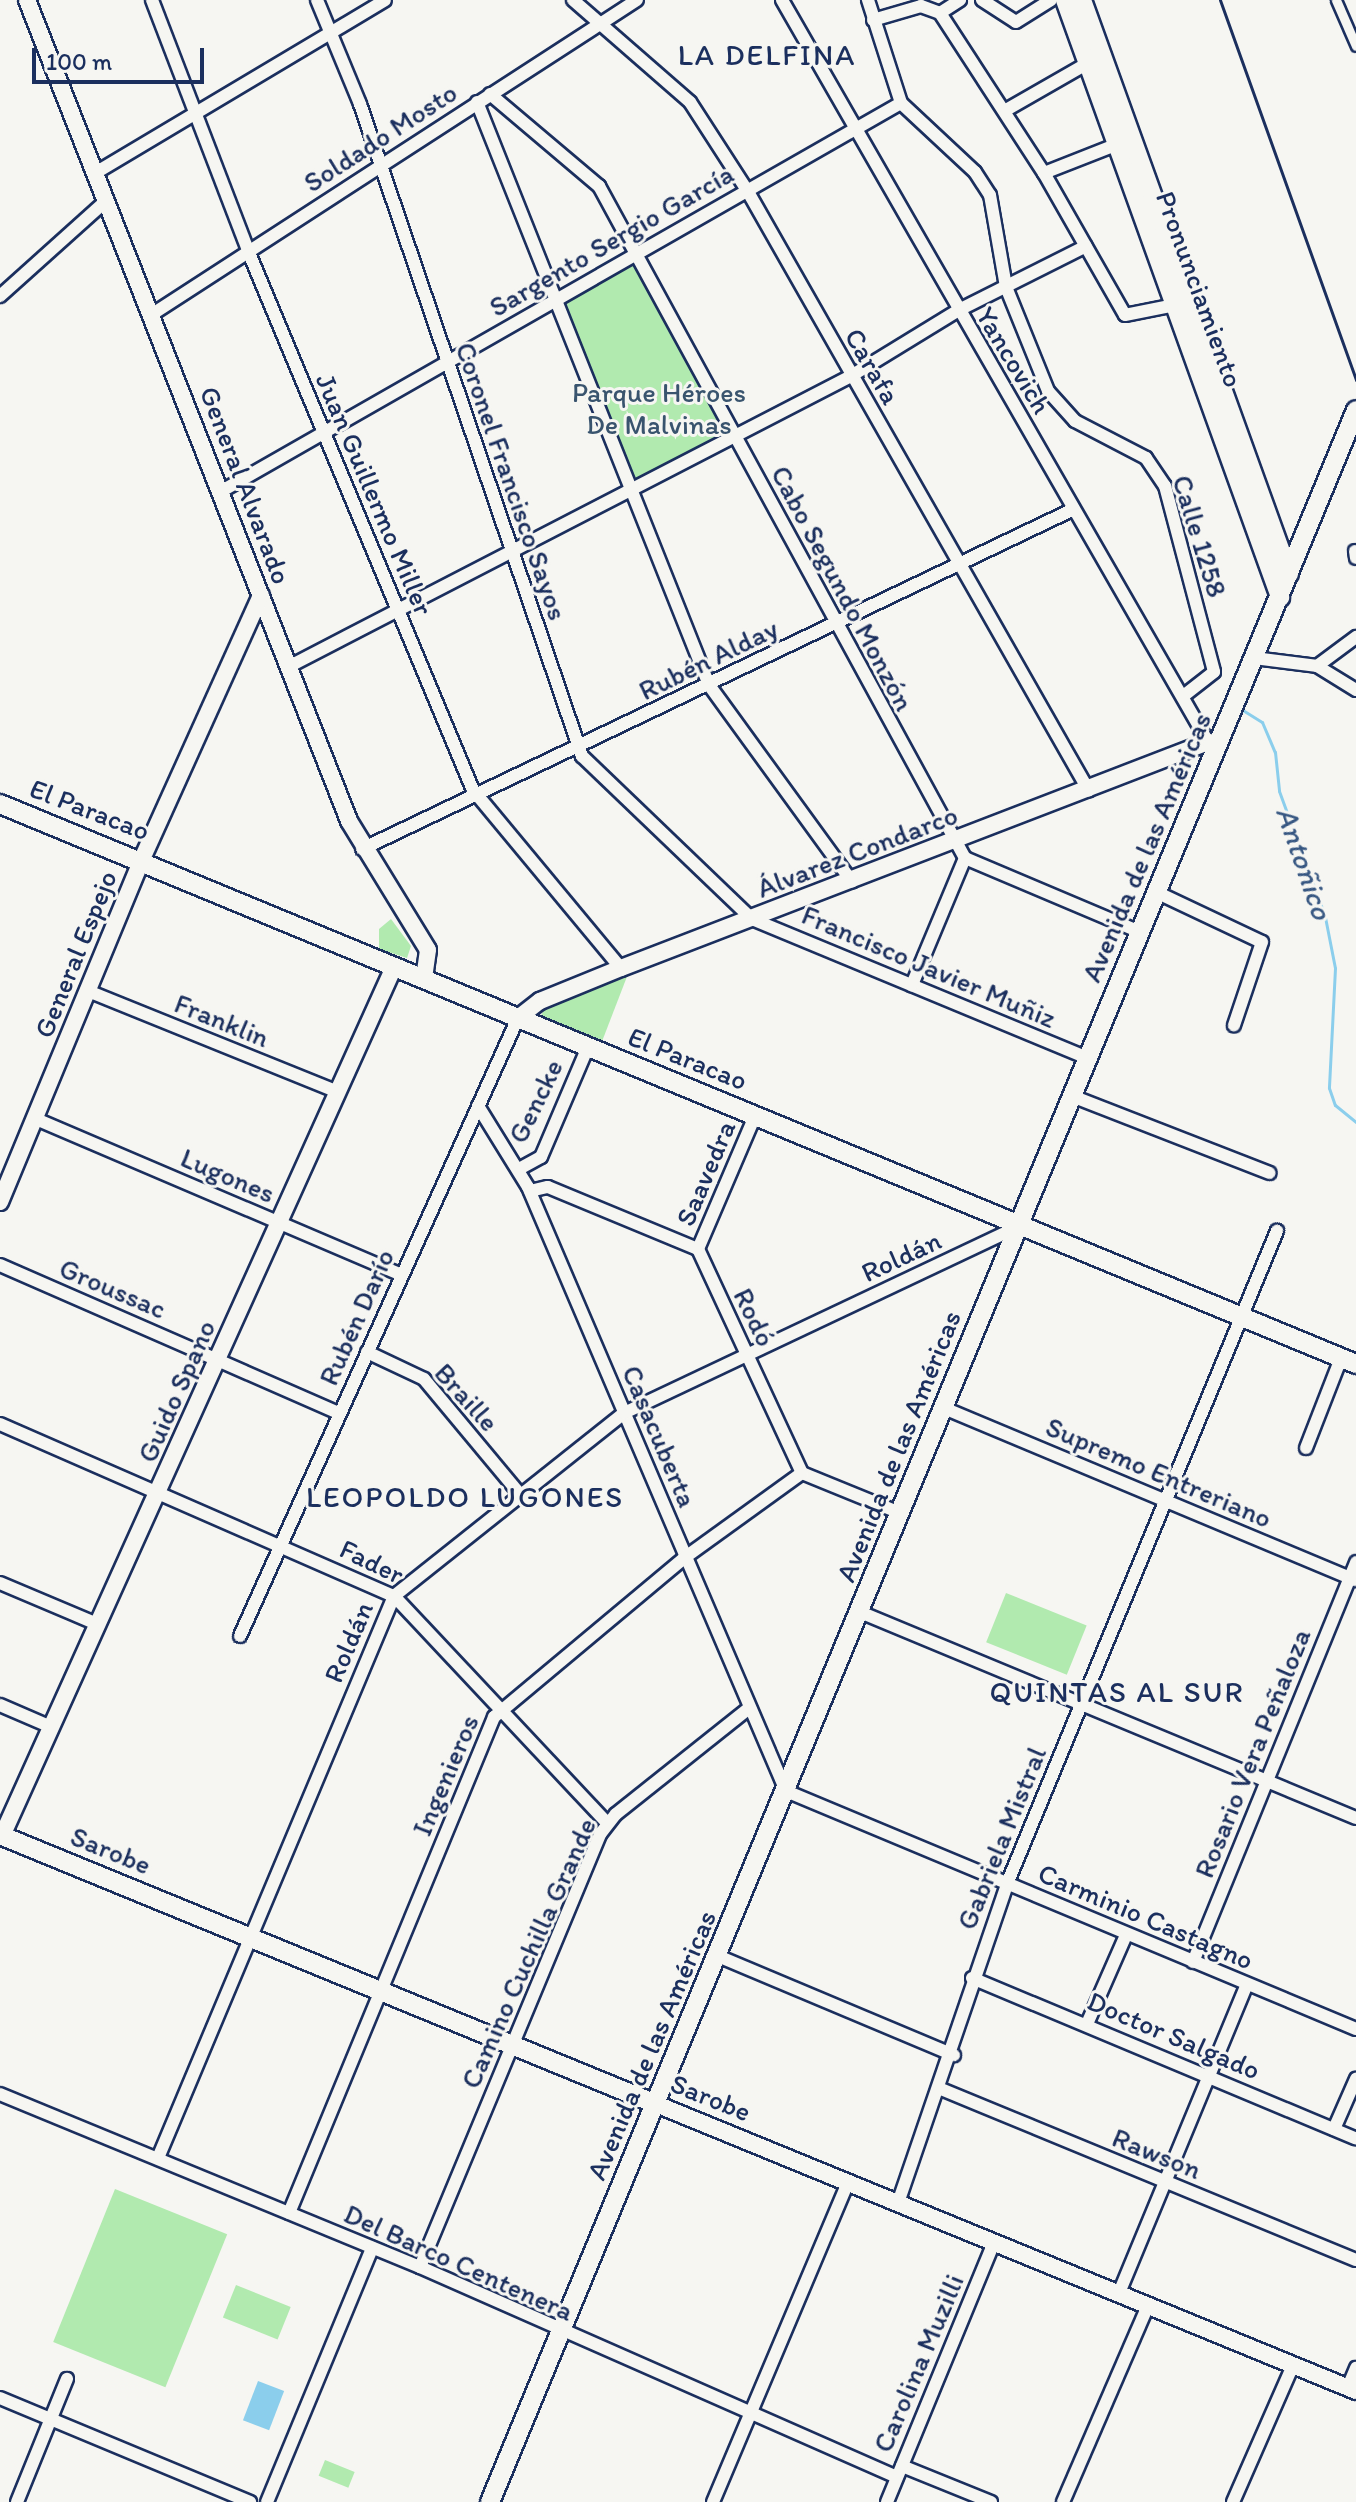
<!DOCTYPE html>
<meta charset="utf-8">
<style>
body{margin:0}
#map{position:relative;width:1356px;height:2502px;overflow:hidden;background:#f6f6f2;font-family:Itim,sans-serif}
div>[style]{position:absolute}
.green>*{inset:0;background:#b1eaaf;transform-origin:0 0}
.water>*{inset:0;background:#8bceec;transform-origin:0 0}
.stream>*{height:3px;margin:-1.5px;padding:0 1.5px;transform-origin:1.5px;border-radius:1.5px;background:#8bceec}
.roads{filter:drop-shadow(2px 0 #1b2f5e) drop-shadow(-2px 0 #1b2f5e) drop-shadow(0 2px #1b2f5e) drop-shadow(0 -2px #1b2f5e)}
.pedestrian>*{height:9px;margin:-4.5px;padding:0 4.5px;transform-origin:4.5px;border-radius:4.5px;background:#f6f6f2}
.minor>*{height:12px;margin:-6px;padding:0 6px;transform-origin:6px;border-radius:6px;background:#f6f6f2}
.tertiary>*{height:16px;margin:-8px;padding:0 8px;transform-origin:8px;border-radius:8px;background:#f6f6f2}
.secondary>*{height:18px;margin:-9px;padding:0 9px;transform-origin:9px;border-radius:9px;background:#f6f6f2}
.rail>*{height:3px;margin:-1.5px;padding:0 1.5px;transform-origin:1.5px;border-radius:1.5px;background:#1b2f5e}
span{translate:-50% -50%;white-space:nowrap;text-align:center;line-height:1.15;-webkit-text-stroke:6px #f6f6f2;paint-order:stroke}
.street-label{font-size:28px;color:#1b2f5e}
.park-label{font-size:28px;color:#39546e}
.neighbourhood-label{font-size:30px;color:#1b2f5e;letter-spacing:2px}
.water-label{font-size:30px;color:#375782;font-style:italic}
.scale{position:absolute;left:32px;top:48px;width:172px;height:36px;box-sizing:border-box;border:4px solid #1b2f5e;border-top:0;padding-left:10px;font-size:24px;line-height:28px;white-space:nowrap;color:#1b2f5e;-webkit-text-stroke:6px #f6f6f2;paint-order:stroke}
</style>
<div id="map">
<div class="green">
<div style="clip-path:polygon(637px 250px,734px 433px,631px 487px,557px 298px)"></div>
<div style="clip-path:polygon(391px 919px,411px 946px,407px 958px,379px 949px,379px 929px)"></div>
<div style="clip-path:polygon(628px 974px,601px 1044px,541px 1016px,546px 1005px)"></div>
<div style="left:1006px;top:1593px;width:87px;height:53px;rotate:22deg"></div>
<div style="left:115px;top:2189px;width:121px;height:165px;rotate:22deg"></div>
<div style="left:236px;top:2285px;width:59px;height:35px;rotate:22deg"></div>
<div style="left:325px;top:2460px;width:32px;height:17px;rotate:22deg"></div>
</div>
<div class="water">
<div style="left:258px;top:2381px;width:28px;height:42px;rotate:21deg"></div>
</div>
<div class="stream">
<div style="left:1241px;top:709px;width:25px;rotate:32deg"></div>
<div style="left:1262px;top:722px;width:33px;rotate:67deg"></div>
<div style="left:1275px;top:752px;width:39px;rotate:84deg"></div>
<div style="left:1279px;top:791px;width:134px;rotate:69.9deg"></div>
<div style="left:1325px;top:917px;width:52px;rotate:78.9deg"></div>
<div style="left:1335px;top:968px;width:120px;rotate:92.9deg"></div>
<div style="left:1329px;top:1088px;width:18px;rotate:71deg"></div>
<div style="left:1335px;top:1105px;width:27px;rotate:39deg"></div>
</div>
<div class="roads">
<div class="pedestrian">
<div style="left:1336px;top:0;width:50px;rotate:66.5deg"></div>
</div>
<div class="minor">
<div style="left:152px;top:0;width:271px;rotate:69deg"></div>
<div style="left:249px;top:253px;width:582px;rotate:67.36deg"></div>
<div style="left:473px;top:790px;width:231px;rotate:50.3deg"></div>
<div style="left:317px;top:0;width:113px;rotate:67.5deg"></div>
<div style="left:360px;top:104px;width:689px;rotate:71.2deg"></div>
<div style="left:582px;top:756px;width:236px;rotate:43.8deg"></div>
<div style="left:752px;top:919px;width:364px;rotate:22.5deg"></div>
<div style="left:573px;top:0;width:155px;rotate:41.1deg"></div>
<div style="left:690px;top:102px;width:105px;rotate:57.1deg"></div>
<div style="left:747px;top:190px;width:691px;rotate:60.36deg"></div>
<div style="left:782px;top:0;width:856px;rotate:60.14deg"></div>
<div style="left:868px;top:0;width:108px;rotate:72.2deg"></div>
<div style="left:901px;top:103px;width:101px;rotate:43deg"></div>
<div style="left:975px;top:172px;width:27px;rotate:57deg"></div>
<div style="left:990px;top:195px;width:93px;rotate:80.1deg"></div>
<div style="left:1006px;top:287px;width:112px;rotate:68deg"></div>
<div style="left:1048px;top:391px;width:40px;rotate:48deg"></div>
<div style="left:1075px;top:421px;width:80px;rotate:27.5deg"></div>
<div style="left:1146px;top:458px;width:34px;rotate:56deg"></div>
<div style="left:1165px;top:486px;width:192px;rotate:75.2deg"></div>
<div style="left:1214px;top:672px;width:39px;rotate:142deg"></div>
<div style="left:982px;top:0;width:40px;rotate:32.9deg"></div>
<div style="left:1016px;top:22px;width:41px;rotate:-32.2deg"></div>
<div style="left:940px;top:13px;width:24px;rotate:-33deg"></div>
<div style="left:873px;top:20px;width:50px;rotate:-16.3deg"></div>
<div style="left:921px;top:6px;width:20px;rotate:20deg"></div>
<div style="left:940px;top:13px;width:191px;rotate:57deg"></div>
<div style="left:1044px;top:173px;width:79px;rotate:-21.4deg"></div>
<div style="left:490px;top:94px;width:143px;rotate:40.2deg"></div>
<div style="left:599px;top:186px;width:765px;rotate:61.43deg"></div>
<div style="left:965px;top:858px;width:138px;rotate:112.7deg"></div>
<div style="left:477px;top:102px;width:627px;rotate:68.3deg"></div>
<div style="left:709px;top:685px;width:243px;rotate:54deg"></div>
<div style="left:1006px;top:110px;width:95px;rotate:-29.8deg"></div>
<div style="left:97px;top:172px;width:335px;rotate:-30.8deg"></div>
<div style="left:1044px;top:173px;width:163px;rotate:60.3deg"></div>
<div style="left:1125px;top:315px;width:51px;rotate:-11.3deg"></div>
<div style="left:0;top:296px;width:144px;rotate:-41.9deg"></div>
<div style="left:151px;top:315px;width:579px;rotate:-32.95deg"></div>
<div style="left:220px;top:492px;width:784px;rotate:-29.74deg"></div>
<div style="left:1355px;top:551px;width:7px;rotate:82deg"></div>
<div style="left:1254px;top:658px;width:64px;rotate:7.2deg"></div>
<div style="left:1317px;top:666px;width:46px;rotate:31.6deg"></div>
<div style="left:290px;top:666px;width:632px;rotate:-27.34deg"></div>
<div style="left:851px;top:376px;width:124px;rotate:-31.5deg"></div>
<div style="left:957px;top:311px;width:144px;rotate:-26.7deg"></div>
<div style="left:1317px;top:666px;width:49px;rotate:-36.6deg"></div>
<div style="left:362px;top:849px;width:789px;rotate:-25.53deg"></div>
<div style="left:965px;top:858px;width:190px;rotate:22.9deg"></div>
<div style="left:1156px;top:892px;width:117px;rotate:25.3deg"></div>
<div style="left:1262px;top:942px;width:88px;rotate:108.6deg"></div>
<div style="left:88px;top:991px;width:270px;rotate:22deg"></div>
<div style="left:1072px;top:1096px;width:212px;rotate:21.3deg"></div>
<div style="left:478px;top:1106px;width:95px;rotate:58.3deg"></div>
<div style="left:528px;top:1187px;width:657px;rotate:66.87deg"></div>
<div style="left:786px;top:1791px;width:618px;rotate:22.66deg"></div>
<div style="left:36px;top:1119px;width:397px;rotate:23.1deg"></div>
<div style="left:519px;top:1169px;width:25px;rotate:-29deg"></div>
<div style="left:541px;top:1157px;width:120px;rotate:-66.9deg"></div>
<div style="left:530px;top:1191px;width:18px;rotate:-13deg"></div>
<div style="left:548px;top:1187px;width:162px;rotate:22.5deg"></div>
<div style="left:698px;top:1249px;width:247px;rotate:65.1deg"></div>
<div style="left:802px;top:1473px;width:106px;rotate:22.2deg"></div>
<div style="left:698px;top:1249px;width:145px;rotate:-66.8deg"></div>
<div style="left:0;top:1265px;width:370px;rotate:23.6deg"></div>
<div style="left:367px;top:1352px;width:63px;rotate:25.3deg"></div>
<div style="left:424px;top:1379px;width:148px;rotate:50.2deg"></div>
<div style="left:944px;top:1408px;width:446px;rotate:22.7deg"></div>
<div style="left:0;top:1424px;width:430px;rotate:23.6deg"></div>
<div style="left:394px;top:1596px;width:311px;rotate:46.8deg"></div>
<div style="left:1306px;top:1448px;width:97px;rotate:-68.7deg"></div>
<div style="left:0;top:1583px;width:105px;rotate:22.9deg"></div>
<div style="left:860px;top:1612px;width:537px;rotate:22.55deg"></div>
<div style="left:240px;top:1636px;width:678px;rotate:-65.78deg"></div>
<div style="left:0;top:1705px;width:56px;rotate:23.3deg"></div>
<div style="left:718px;top:1956px;width:256px;rotate:22.8deg"></div>
<div style="left:1193px;top:1962px;width:432px;rotate:-67.8deg"></div>
<div style="left:972px;top:1978px;width:416px;rotate:22.7deg"></div>
<div style="left:1087px;top:2024px;width:97px;rotate:-66.3deg"></div>
<div style="left:941px;top:2089px;width:449px;rotate:22.4deg"></div>
<div style="left:0;top:2094px;width:454px;rotate:22.4deg"></div>
<div style="left:420px;top:2267px;width:521px;rotate:23.76deg"></div>
<div style="left:1334px;top:2129px;width:55px;rotate:-66.3deg"></div>
<div style="left:158px;top:2158px;width:610px;rotate:-67.22deg"></div>
<div style="left:394px;top:1596px;width:294px;rotate:-38.5deg"></div>
<div style="left:624px;top:1413px;width:436px;rotate:-25.3deg"></div>
<div style="left:898px;top:2203px;width:337px;rotate:-71.1deg"></div>
<div style="left:1007px;top:1884px;width:707px;rotate:-67.54deg"></div>
<div style="left:289px;top:2213px;width:537px;rotate:-67.54deg"></div>
<div style="left:494px;top:1717px;width:248px;rotate:-39.9deg"></div>
<div style="left:684px;top:1558px;width:145px;rotate:-35.8deg"></div>
<div style="left:420px;top:2267px;width:470px;rotate:-67.4deg"></div>
<div style="left:601px;top:1833px;width:24px;rotate:-52deg"></div>
<div style="left:616px;top:1814px;width:169px;rotate:-38.5deg"></div>
<div style="left:1119px;top:2293px;width:334px;rotate:-67.5deg"></div>
<div style="left:1348px;top:2387px;width:21px;rotate:-67deg"></div>
<div style="left:0;top:2398px;width:271px;rotate:22.6deg"></div>
<div style="left:902px;top:2466px;width:96px;rotate:22deg"></div>
<div style="left:17px;top:2502px;width:133px;rotate:-67.9deg"></div>
<div style="left:267px;top:2502px;width:275px;rotate:-67.5deg"></div>
<div style="left:713px;top:2502px;width:346px;rotate:-67.1deg"></div>
<div style="left:887px;top:2502px;width:280px;rotate:-67.6deg"></div>
<div style="left:1063px;top:2502px;width:214px;rotate:-66.6deg"></div>
<div style="left:1233px;top:2502px;width:150px;rotate:-66.3deg"></div>
</div>
<div class="tertiary">
<div style="left:27px;top:0;width:882px;rotate:68.58deg"></div>
<div style="left:349px;top:821px;width:151px;rotate:58.5deg"></div>
<div style="left:428px;top:950px;width:29px;rotate:98deg"></div>
<div style="left:518px;top:1018px;width:28px;rotate:-38deg"></div>
<div style="left:540px;top:1001px;width:87px;rotate:-22.2deg"></div>
<div style="left:621px;top:968px;width:629px;rotate:-21.06deg"></div>
<div style="left:1208px;top:742px;width:11px;rotate:5deg"></div>
<div style="left:0;top:1202px;width:371px;rotate:-67.5deg"></div>
<div style="left:142px;top:859px;width:289px;rotate:-65.7deg"></div>
<div style="left:2px;top:1836px;width:953px;rotate:-65.72deg"></div>
<div style="left:656px;top:2104px;width:757px;rotate:22.29deg"></div>
</div>
<div class="secondary">
<div style="left:1065px;top:0;width:635px;rotate:70.19deg"></div>
<div style="left:1082px;top:0;width:610px;rotate:70.17deg"></div>
<div style="left:0;top:804px;width:1467px;rotate:22.44deg"></div>
<div style="left:0;top:1835px;width:709px;rotate:22.3deg"></div>
<div style="left:490px;top:2502px;width:2264px;rotate:-67.51deg"></div>
</div>
</div>
<div class="rail">
<div style="left:1220px;top:0;width:404px;rotate:70.3deg"></div>
</div>
<div class="street-label">
<span style="left:380px;top:137px;rotate:-33deg">Soldado Mosto</span>
<span style="left:611px;top:240px;rotate:-30deg">Sargento Sergio García</span>
<span style="left:1200px;top:289px;rotate:70deg">Pronunciamiento</span>
<span style="left:1014px;top:360px;rotate:59deg">Yancovich</span>
<span style="left:873px;top:366px;rotate:60deg">Carafa</span>
<span style="left:512px;top:481px;rotate:71deg">Coronel Francisco Sayos</span>
<span style="left:246px;top:485px;rotate:69deg">General Alvarado</span>
<span style="left:375px;top:494px;rotate:67deg">Juan Guillermo Miller</span>
<span style="left:1200px;top:536px;rotate:73deg">Calle 1258</span>
<span style="left:843px;top:588px;rotate:62deg">Cabo Segundo Monzón</span>
<span style="left:708px;top:659px;rotate:-26deg">Rubén Alday</span>
<span style="left:90px;top:809px;rotate:21deg">El Paracao</span>
<span style="left:1146px;top:847px;rotate:-67deg">Avenida de las Américas</span>
<span style="left:857px;top:851px;rotate:-21deg">Álvarez Condarco</span>
<span style="left:75px;top:954px;rotate:-68deg">General Espejo</span>
<span style="left:929px;top:966px;rotate:23deg">Francisco Javier Muñiz</span>
<span style="left:222px;top:1020px;rotate:22deg">Franklin</span>
<span style="left:688px;top:1058px;rotate:22deg">El Paracao</span>
<span style="left:535px;top:1101px;rotate:-64deg">Gencke</span>
<span style="left:705px;top:1173px;rotate:-67deg">Saavedra</span>
<span style="left:228px;top:1175px;rotate:23deg">Lugones</span>
<span style="left:901px;top:1256px;rotate:-25deg">Roldán</span>
<span style="left:113px;top:1288px;rotate:23deg">Groussac</span>
<span style="left:356px;top:1317px;rotate:-66deg">Rubén Darío</span>
<span style="left:755px;top:1317px;rotate:64deg">Rodó</span>
<span style="left:176px;top:1391px;rotate:-66deg">Guido Spano</span>
<span style="left:467px;top:1397px;rotate:48deg">Braille</span>
<span style="left:660px;top:1436px;rotate:67deg">Casacuberta</span>
<span style="left:898px;top:1446px;rotate:-68deg">Avenida de las Américas</span>
<span style="left:1159px;top:1472px;rotate:23deg">Supremo Entreriano</span>
<span style="left:372px;top:1561px;rotate:26deg">Fader</span>
<span style="left:348px;top:1642px;rotate:-67deg">Roldán</span>
<span style="left:1252px;top:1753px;rotate:-68deg">Rosario Vera Peñaloza</span>
<span style="left:445px;top:1775px;rotate:-67deg">Ingenieros</span>
<span style="left:1001px;top:1838px;rotate:-68deg">Gabriela Mistral</span>
<span style="left:111px;top:1850px;rotate:22deg">Sarobe</span>
<span style="left:1146px;top:1916px;rotate:23deg">Carminio Castagno</span>
<span style="left:528px;top:1953px;rotate:-66deg">Camino Cuchilla Grande</span>
<span style="left:1174px;top:2035px;rotate:23deg">Doctor Salgado</span>
<span style="left:651px;top:2045px;rotate:-67deg">Avenida de las Américas</span>
<span style="left:711px;top:2097px;rotate:22deg">Sarobe</span>
<span style="left:1157px;top:2153px;rotate:22deg">Rawson</span>
<span style="left:459px;top:2262px;rotate:24deg">Del Barco Centenera</span>
<span style="left:918px;top:2363px;rotate:-67deg">Carolina Muzilli</span>
</div>
<div class="park-label">
<span style="left:659px;top:408px">Parque Héroes<br>De Malvinas</span>
</div>
<div class="neighbourhood-label">
<span style="left:767px;top:55px">LA DELFINA</span>
<span style="left:465px;top:1497px">LEOPOLDO LUGONES</span>
<span style="left:1117px;top:1692px">QUINTAS AL SUR</span>
</div>
<div class="water-label">
<span style="left:1304px;top:863px;rotate:71deg">Antoñico</span>
</div>
<div class="scale">100 m</div>
</div>
